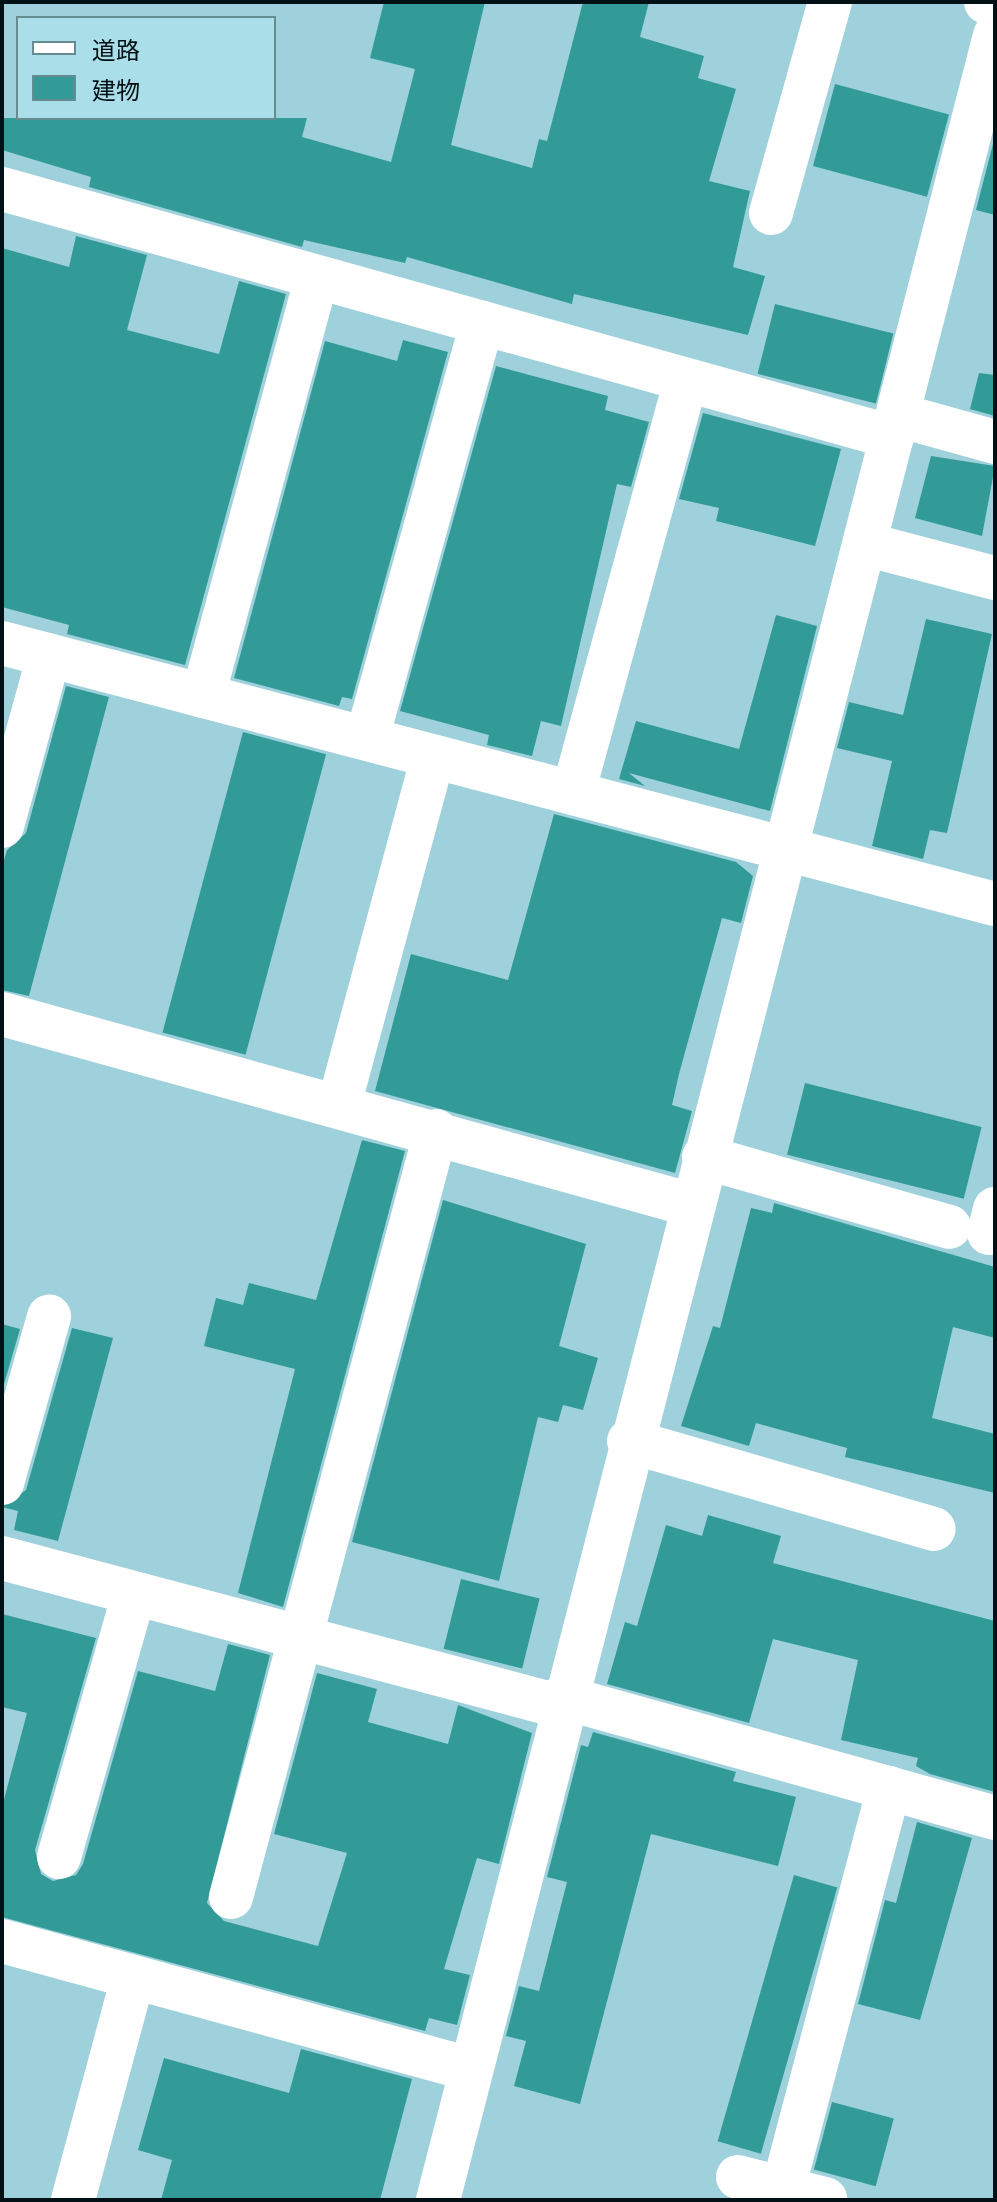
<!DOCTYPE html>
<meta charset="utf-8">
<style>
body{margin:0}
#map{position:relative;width:997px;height:2202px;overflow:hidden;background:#9ed1db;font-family:"PT Sans Narrow","Noto Sans JP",sans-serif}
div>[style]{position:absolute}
.building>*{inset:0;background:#339b97;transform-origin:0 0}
.minor>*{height:44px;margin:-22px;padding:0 22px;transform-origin:22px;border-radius:22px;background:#fff}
.major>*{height:44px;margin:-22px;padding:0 22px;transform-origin:22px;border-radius:22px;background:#fff}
span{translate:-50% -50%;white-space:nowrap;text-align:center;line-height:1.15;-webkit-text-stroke:7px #aadee8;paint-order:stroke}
.frame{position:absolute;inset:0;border:4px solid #001014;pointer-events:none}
.legend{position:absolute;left:16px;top:16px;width:260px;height:104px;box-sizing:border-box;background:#aadee8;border:2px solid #668c93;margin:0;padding:10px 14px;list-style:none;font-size:24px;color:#001014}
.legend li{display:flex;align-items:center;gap:16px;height:40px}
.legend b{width:40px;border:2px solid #668c93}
</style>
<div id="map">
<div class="building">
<div style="clip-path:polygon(384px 2px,485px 2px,451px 145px,532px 168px,539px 139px,547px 141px,583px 2px,649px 2px,640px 37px,704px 56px,698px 78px,736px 89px,709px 181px,750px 191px,733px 267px,765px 276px,748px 335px,574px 294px,572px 304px,407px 257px,405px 263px,304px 240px,302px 247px,89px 187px,91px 177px,2px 150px,2px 118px,307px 118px,302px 137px,391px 162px,415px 69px,370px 58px)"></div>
<div style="left:835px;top:84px;width:118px;height:85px;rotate:15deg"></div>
<div style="clip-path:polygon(995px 136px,995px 215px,976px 210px)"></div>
<div style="clip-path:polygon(76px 236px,147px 255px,127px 330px,219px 354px,239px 281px,286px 294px,185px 665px,67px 634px,69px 625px,2px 607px,2px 248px,69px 267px)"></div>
<div style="left:775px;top:304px;width:122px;height:72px;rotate:14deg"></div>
<div style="clip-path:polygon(403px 340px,448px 352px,352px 699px,342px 697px,339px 706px,234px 678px,325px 341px,397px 361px)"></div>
<div style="clip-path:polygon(496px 366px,608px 396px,605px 410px,649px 422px,631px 487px,617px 484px,561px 726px,541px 721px,532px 756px,487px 745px,489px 735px,400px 711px)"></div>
<div style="clip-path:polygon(979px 373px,995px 375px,995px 416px,970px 409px)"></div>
<div style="clip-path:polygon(703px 413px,841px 449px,815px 546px,716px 521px,719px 508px,679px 499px)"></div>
<div style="clip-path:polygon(931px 456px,995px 466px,982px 536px,915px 518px)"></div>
<div style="clip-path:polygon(776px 615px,817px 626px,770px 811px,629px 773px,645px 786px,619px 779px,636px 721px,739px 749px)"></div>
<div style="clip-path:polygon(926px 619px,992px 634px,947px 833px,930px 830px,923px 859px,872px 846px,892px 761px,837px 748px,849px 702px,903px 715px)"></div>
<div style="clip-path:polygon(66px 686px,109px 697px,29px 996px,2px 990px,2px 867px,7px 850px,26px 833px)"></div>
<div style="left:243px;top:732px;width:86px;height:311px;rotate:15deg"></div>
<div style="clip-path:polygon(554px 814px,736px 862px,753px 876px,741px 923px,722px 918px,679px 1074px,672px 1105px,692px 1111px,675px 1173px,375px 1091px,411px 954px,508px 980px)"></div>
<div style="left:805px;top:1083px;width:182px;height:74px;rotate:14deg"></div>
<div style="clip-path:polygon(362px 1140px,405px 1151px,283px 1607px,238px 1593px,295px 1369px,204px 1346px,216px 1298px,243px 1305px,249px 1283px,316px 1300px)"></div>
<div style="clip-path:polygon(443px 1200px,586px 1244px,559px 1346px,598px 1358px,583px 1410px,563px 1405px,558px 1422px,538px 1417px,499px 1581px,352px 1542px)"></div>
<div style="clip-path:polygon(774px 1203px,995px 1267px,995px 1338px,953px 1327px,932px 1418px,995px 1434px,995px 1493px,845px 1457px,847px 1448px,756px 1423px,749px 1446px,681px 1426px,713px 1326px,720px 1328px,751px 1208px,772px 1213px)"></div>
<div style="clip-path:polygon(2px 1324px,20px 1329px,2px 1391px)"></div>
<div style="clip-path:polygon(72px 1328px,113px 1338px,58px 1541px,14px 1530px,18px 1511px,2px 1507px,26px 1490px)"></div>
<div style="clip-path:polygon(708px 1515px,781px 1536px,773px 1563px,995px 1621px,995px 1792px,930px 1774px,916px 1766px,918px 1758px,841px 1740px,858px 1660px,773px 1639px,749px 1723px,607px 1684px,625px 1622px,637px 1626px,666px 1525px,702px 1536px)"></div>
<div style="left:461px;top:1579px;width:81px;height:72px;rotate:14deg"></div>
<div style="clip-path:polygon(2px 1614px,96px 1638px,35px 1850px,41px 1874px,53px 1881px,76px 1875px,83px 1864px,138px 1671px,215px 1691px,228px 1644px,270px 1655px,207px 1903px,224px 1921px,318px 1946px,347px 1853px,274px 1834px,317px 1673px,377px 1689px,368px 1722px,448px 1744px,458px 1705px,532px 1733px,499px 1864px,477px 1858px,444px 1969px,470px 1975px,457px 2025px,429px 2018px,425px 2031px,2px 1917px,2px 1807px,27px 1713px,2px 1707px)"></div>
<div style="clip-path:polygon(593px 1732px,736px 1772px,733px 1781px,796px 1797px,778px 1866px,651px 1834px,580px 2104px,514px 2086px,526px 2041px,506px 2036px,519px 1986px,539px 1991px,567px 1882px,547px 1877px,581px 1745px,588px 1747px)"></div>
<div style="clip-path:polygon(917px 1822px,972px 1838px,920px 2020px,858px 2004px,885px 1900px,896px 1903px)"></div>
<div style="left:794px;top:1875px;width:45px;height:277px;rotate:16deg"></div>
<div style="clip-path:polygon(301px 2049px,412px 2079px,380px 2200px,161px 2200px,172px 2160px,138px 2150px,164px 2058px,289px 2093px)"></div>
<div style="left:832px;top:2102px;width:64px;height:70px;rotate:15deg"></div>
</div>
<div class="minor">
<div style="left:2px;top:189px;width:924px;rotate:15.57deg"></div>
<div style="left:771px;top:213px;width:219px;rotate:-74.4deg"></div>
<div style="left:898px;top:415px;width:101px;rotate:15.6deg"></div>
<div style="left:865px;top:544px;width:134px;rotate:14.7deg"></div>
<div style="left:2px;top:643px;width:1027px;rotate:14.73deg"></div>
<div style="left:203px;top:696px;width:434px;rotate:-74.8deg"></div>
<div style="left:367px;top:738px;width:431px;rotate:-74.5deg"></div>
<div style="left:573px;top:793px;width:428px;rotate:-74.7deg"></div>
<div style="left:2px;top:826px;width:177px;rotate:-74.6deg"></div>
<div style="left:2px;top:1014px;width:716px;rotate:15.47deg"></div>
<div style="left:339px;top:1105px;width:361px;rotate:-74.9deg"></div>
<div style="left:704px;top:1157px;width:255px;rotate:15.9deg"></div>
<div style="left:989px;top:1233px;width:25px;rotate:-76deg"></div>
<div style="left:629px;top:1441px;width:317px;rotate:16.1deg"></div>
<div style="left:2px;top:1483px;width:173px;rotate:-74.2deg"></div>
<div style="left:2px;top:1558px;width:576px;rotate:14.88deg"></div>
<div style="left:562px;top:1697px;width:450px;rotate:15.6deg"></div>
<div style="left:59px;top:1857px;width:273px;rotate:-74.1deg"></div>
<div style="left:231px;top:1897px;width:793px;rotate:-75.02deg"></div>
<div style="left:2px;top:1941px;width:485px;rotate:15.3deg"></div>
<div style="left:738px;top:2177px;width:90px;rotate:14.2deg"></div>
<div style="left:783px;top:2189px;width:415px;rotate:-75.2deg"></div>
<div style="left:73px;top:2200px;width:231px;rotate:-74.9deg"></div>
<div style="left:438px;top:2200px;width:2235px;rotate:-75.57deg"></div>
</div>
<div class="major">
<div style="left:986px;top:2px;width:9px;rotate:18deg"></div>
</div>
<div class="frame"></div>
<ul class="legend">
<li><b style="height:10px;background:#fff"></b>道路</li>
<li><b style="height:22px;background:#339b97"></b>建物</li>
</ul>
</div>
